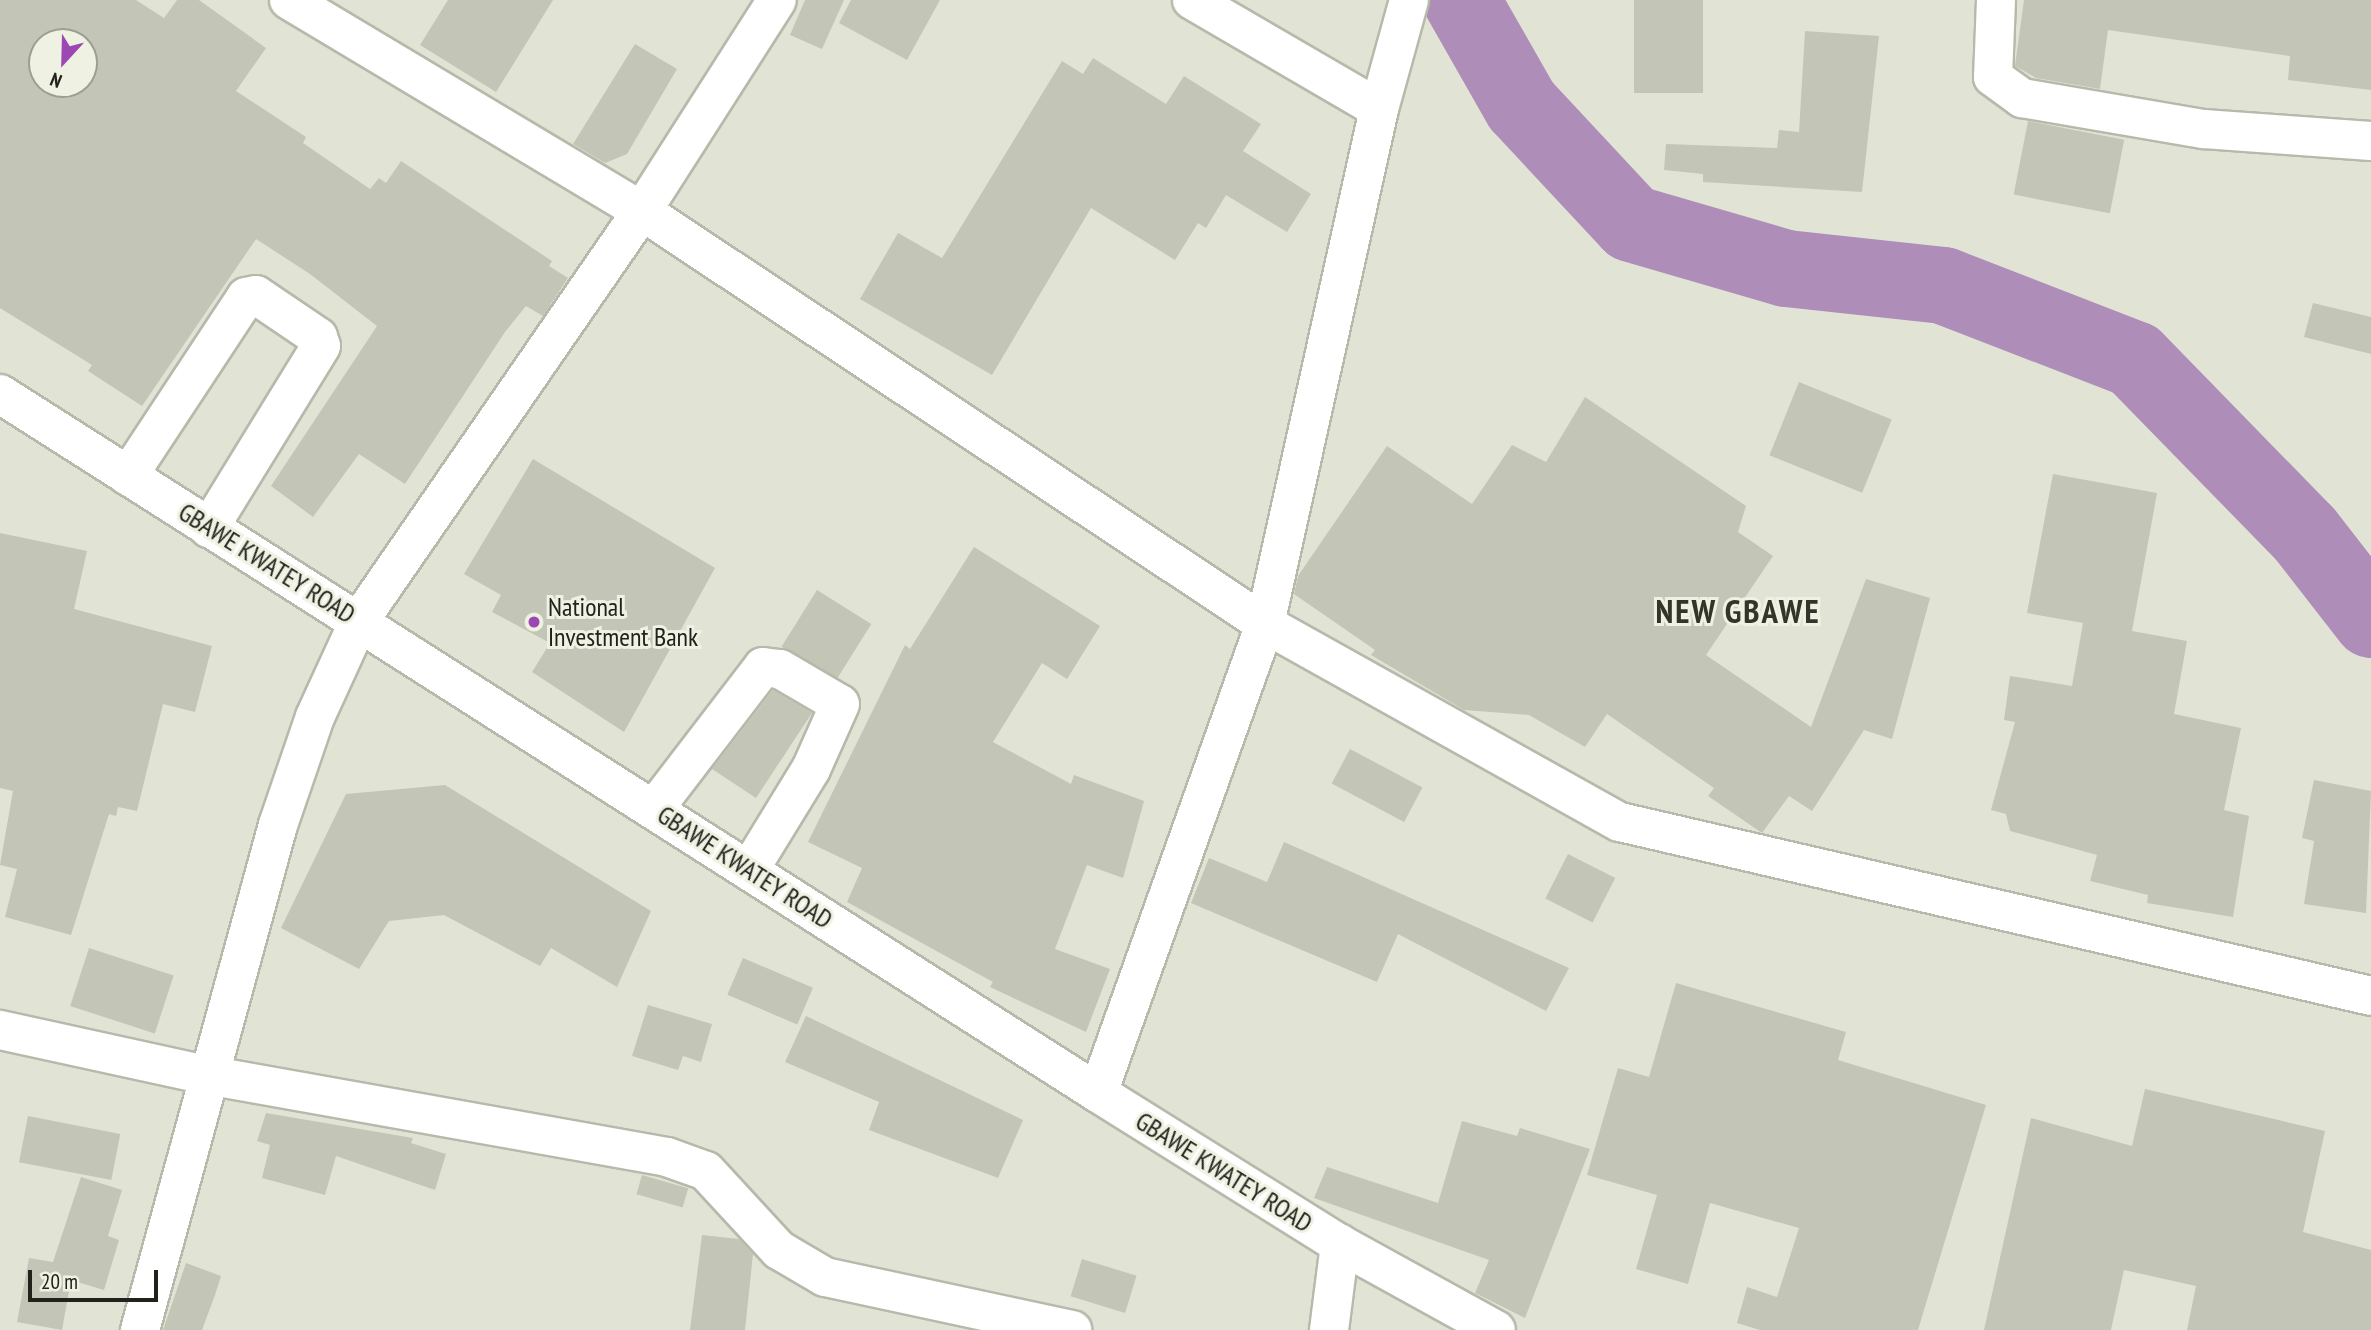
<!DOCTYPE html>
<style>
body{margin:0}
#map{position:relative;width:2371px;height:1330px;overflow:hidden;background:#e1e4d5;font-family:"PT Sans Narrow",sans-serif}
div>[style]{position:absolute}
.river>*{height:77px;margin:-38.5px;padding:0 38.5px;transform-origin:38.5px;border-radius:38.5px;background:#af8db9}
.building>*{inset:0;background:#c3c5b7;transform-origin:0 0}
.roads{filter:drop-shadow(2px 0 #b7b9ab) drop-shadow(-2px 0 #b7b9ab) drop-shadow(0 2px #b7b9ab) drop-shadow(0 -2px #b7b9ab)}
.street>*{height:38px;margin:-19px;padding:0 19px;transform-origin:19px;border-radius:19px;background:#fff}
.secondary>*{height:38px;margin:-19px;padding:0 19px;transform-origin:19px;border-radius:19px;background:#fff}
.dots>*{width:19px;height:19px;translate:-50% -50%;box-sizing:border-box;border:4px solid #eff1e2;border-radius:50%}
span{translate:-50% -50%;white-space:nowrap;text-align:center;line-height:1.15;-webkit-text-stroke:6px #eff1e2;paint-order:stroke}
.street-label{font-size:26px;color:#21221c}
.poi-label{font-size:26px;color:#21221c}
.left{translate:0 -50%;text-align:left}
.district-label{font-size:33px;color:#34352a;font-weight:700;letter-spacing:2px}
.north{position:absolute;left:28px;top:28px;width:70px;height:70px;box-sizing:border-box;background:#eff1e2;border:2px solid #9d9e93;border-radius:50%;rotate:202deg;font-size:19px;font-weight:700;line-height:28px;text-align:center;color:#21221c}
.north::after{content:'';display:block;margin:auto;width:24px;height:32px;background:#9d47b4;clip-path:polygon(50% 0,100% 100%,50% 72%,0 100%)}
.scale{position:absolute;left:28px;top:1270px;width:130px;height:32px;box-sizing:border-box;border:4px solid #21221c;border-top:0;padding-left:9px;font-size:21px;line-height:24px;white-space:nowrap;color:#21221c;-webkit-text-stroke:5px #eff1e2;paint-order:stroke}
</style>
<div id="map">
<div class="river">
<div style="left:1461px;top:0;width:121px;rotate:60.3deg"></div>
<div style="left:1521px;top:105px;width:161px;rotate:47deg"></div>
<div style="left:1631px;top:223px;width:161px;rotate:16.2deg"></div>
<div style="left:1786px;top:268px;width:158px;rotate:6.2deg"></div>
<div style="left:1943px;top:285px;width:205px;rotate:21.2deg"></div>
<div style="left:2134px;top:359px;width:243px;rotate:45.7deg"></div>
<div style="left:2304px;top:533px;width:109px;rotate:52.1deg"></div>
</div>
<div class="building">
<div style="clip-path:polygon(evenodd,0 0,136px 0,164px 18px,177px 0,199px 0,266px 48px,236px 91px,306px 137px,303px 143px,370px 189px,379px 178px,386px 183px,401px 161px,552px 261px,549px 266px,568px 278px,543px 316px,526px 306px,505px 332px,405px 484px,359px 454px,313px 517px,271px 486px,377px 326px,310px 274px,256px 239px,142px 406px,88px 371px,92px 365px,0 308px,0 0,42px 42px,84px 42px,84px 84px,42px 84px,42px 42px)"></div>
<div style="clip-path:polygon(448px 0,553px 0,496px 92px,420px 45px)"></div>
<div style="clip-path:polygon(805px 0,844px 0,822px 49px,790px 35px)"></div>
<div style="clip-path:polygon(851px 0,940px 0,907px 60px,839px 23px)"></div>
<div style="left:1634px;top:0;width:69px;height:93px"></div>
<div style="clip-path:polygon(2024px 0,2371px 0,2371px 90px,2288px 80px,2290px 56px,2108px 30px,2100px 89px,2036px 78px,2015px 66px)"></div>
<div style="clip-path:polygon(1805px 31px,1879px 36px,1862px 192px,1703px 182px,1703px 174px,1664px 170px,1666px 144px,1777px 148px,1779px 130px,1799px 132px)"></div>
<div style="clip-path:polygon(635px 44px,677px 69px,627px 154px,605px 163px,573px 144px)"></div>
<div style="clip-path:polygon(1093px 58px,1166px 104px,1184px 76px,1261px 124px,1243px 151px,1311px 194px,1287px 232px,1226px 195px,1206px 228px,1198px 223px,1175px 260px,1091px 208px,992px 375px,860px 299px,898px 233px,942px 258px,1062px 61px,1083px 74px)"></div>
<div style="left:2028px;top:121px;width:98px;height:75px;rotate:11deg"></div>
<div style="clip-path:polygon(2313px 303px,2371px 317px,2371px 354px,2304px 337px)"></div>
<div style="left:1799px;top:382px;width:100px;height:79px;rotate:22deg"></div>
<div style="clip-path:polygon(1585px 397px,1746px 506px,1738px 532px,1773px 556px,1706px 655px,1811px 727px,1866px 579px,1930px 598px,1892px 739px,1864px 730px,1812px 811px,1789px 796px,1762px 833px,1708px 796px,1714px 788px,1607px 714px,1585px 747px,1529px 715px,1464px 710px,1371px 655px,1375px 650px,1294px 594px,1298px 576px,1387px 446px,1472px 504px,1512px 445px,1546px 462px)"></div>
<div style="clip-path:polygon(533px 459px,715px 568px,624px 732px,532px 672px,550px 643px,492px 612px,501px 595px,464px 574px)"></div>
<div style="clip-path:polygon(2053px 474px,2157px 493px,2132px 631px,2187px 641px,2174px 714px,2241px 728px,2224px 810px,2249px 816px,2233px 917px,2147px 903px,2148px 895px,2090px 881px,2097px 855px,2010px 831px,2006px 814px,1991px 810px,2015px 722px,2004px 720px,2010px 676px,2072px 686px,2083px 623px,2027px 613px)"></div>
<div style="clip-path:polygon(0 533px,87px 551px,74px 609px,212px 646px,195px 712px,163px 704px,137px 811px,118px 807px,116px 816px,109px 814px,71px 935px,5px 917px,17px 869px,0 865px,13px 791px,0 788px)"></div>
<div style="clip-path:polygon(974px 547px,1100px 626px,1067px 679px,1042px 663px,993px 742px,1071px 784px,1074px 775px,1144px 801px,1123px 878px,1087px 865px,1055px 949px,1110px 969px,1086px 1032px,990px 987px,993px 982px,847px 902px,862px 868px,808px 842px,905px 645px,910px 649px)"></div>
<div style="left:817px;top:590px;width:64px;height:67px;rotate:32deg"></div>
<div style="clip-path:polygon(773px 690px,812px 713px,756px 798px,712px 769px)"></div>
<div style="left:1350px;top:749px;width:82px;height:39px;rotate:28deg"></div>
<div style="clip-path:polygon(2314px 780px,2371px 791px,2366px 913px,2304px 904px,2314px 841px,2302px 838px)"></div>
<div style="clip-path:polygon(445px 785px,651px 911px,617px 987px,551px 948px,540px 966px,444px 915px,389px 921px,359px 969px,281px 928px,346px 794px)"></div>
<div style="clip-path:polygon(1284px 842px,1569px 968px,1546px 1011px,1398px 934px,1377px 982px,1191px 903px,1209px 858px,1267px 882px)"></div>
<div style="left:1568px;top:854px;width:53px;height:50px;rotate:27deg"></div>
<div style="left:89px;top:948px;width:89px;height:61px;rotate:18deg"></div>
<div style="left:743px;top:958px;width:76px;height:40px;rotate:23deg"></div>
<div style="clip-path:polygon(1676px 983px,1846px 1032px,1838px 1060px,1986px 1105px,1918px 1330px,1760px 1330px,1737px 1323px,1747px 1287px,1777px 1297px,1799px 1228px,1710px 1203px,1688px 1284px,1636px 1269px,1657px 1195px,1587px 1175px,1618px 1068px,1649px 1077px)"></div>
<div style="clip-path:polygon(648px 1005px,712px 1024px,701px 1062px,683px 1056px,678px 1070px,632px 1056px)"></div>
<div style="clip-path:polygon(806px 1016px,1023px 1120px,998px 1178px,869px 1130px,879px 1102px,785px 1062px)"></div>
<div style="clip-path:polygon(2145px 1089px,2325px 1131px,2303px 1232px,2371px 1250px,2371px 1330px,2187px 1330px,2196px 1286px,2124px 1270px,2111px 1330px,1984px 1330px,2031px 1118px,2132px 1146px)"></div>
<div style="clip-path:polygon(266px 1113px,413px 1138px,411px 1143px,446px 1154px,435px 1190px,336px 1156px,325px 1195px,262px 1178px,270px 1145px,257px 1141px)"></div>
<div style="left:28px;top:1116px;width:94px;height:47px;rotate:11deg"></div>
<div style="clip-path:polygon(1462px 1121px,1517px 1136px,1520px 1128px,1590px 1149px,1525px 1318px,1475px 1293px,1489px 1260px,1314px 1198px,1327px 1167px,1438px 1203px)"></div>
<div style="left:642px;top:1175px;width:48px;height:20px;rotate:16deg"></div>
<div style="clip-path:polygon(81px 1177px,122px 1190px,108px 1236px,119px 1240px,104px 1290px,71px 1280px,62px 1330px,17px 1322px,29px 1258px,53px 1262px)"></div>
<div style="clip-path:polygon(702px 1235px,739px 1239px,753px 1254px,745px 1330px,690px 1330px)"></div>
<div style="left:1082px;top:1259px;width:57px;height:39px;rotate:17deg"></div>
<div style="clip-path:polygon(186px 1263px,221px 1276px,215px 1295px,202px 1330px,163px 1330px)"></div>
</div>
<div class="roads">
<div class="street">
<div style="left:289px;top:0;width:411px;rotate:30.9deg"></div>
<div style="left:642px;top:211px;width:747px;rotate:33.54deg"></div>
<div style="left:1265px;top:624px;width:406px;rotate:29.2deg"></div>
<div style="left:1620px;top:822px;width:771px;rotate:13.04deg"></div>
<div style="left:1192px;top:0;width:216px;rotate:30.2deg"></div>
<div style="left:1996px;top:0;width:77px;rotate:92.2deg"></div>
<div style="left:1993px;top:77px;width:36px;rotate:36deg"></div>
<div style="left:2022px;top:98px;width:185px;rotate:9.7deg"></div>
<div style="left:2204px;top:129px;width:167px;rotate:4.1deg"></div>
<div style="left:128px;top:476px;width:214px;rotate:-56.6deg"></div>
<div style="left:246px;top:297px;width:10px;rotate:-11deg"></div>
<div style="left:256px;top:295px;width:75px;rotate:34.1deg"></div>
<div style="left:318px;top:337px;width:9px;rotate:72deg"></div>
<div style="left:321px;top:346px;width:214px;rotate:121.6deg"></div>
<div style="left:654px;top:809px;width:179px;rotate:-52.5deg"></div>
<div style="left:763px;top:667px;width:17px;rotate:7deg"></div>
<div style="left:780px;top:669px;width:69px;rotate:30.3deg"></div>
<div style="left:840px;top:704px;width:71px;rotate:114deg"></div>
<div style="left:811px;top:769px;width:119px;rotate:121.5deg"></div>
<div style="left:0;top:1030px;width:212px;rotate:12.3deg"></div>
<div style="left:207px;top:1075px;width:467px;rotate:10.1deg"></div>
<div style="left:667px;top:1157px;width:41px;rotate:19.7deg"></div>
<div style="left:706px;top:1171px;width:108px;rotate:47.3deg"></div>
<div style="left:779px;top:1250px;width:53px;rotate:30.4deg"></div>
<div style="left:825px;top:1277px;width:253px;rotate:12.1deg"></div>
<div style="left:1098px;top:1093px;width:498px;rotate:-70.4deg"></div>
<div style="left:1265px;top:624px;width:527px;rotate:-77.52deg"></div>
<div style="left:1379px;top:109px;width:113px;rotate:-74.6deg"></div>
<div style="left:140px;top:1330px;width:524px;rotate:-74.72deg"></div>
<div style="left:278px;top:825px;width:114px;rotate:-71.1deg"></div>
<div style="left:315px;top:717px;width:106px;rotate:-65.4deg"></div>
<div style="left:359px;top:621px;width:498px;rotate:-55.4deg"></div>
<div style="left:642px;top:211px;width:250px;rotate:-57.4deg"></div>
<div style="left:1329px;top:1330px;width:87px;rotate:-82.7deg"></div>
</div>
<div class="secondary">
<div style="left:0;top:394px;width:1302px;rotate:32.48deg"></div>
<div style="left:1098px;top:1093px;width:285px;rotate:32deg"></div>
<div style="left:1340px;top:1244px;width:178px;rotate:28.9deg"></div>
</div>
</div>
<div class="dots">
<div style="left:534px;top:622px;background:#9d47b4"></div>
</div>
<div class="street-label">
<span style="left:267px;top:563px;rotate:32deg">GBAWE KWATEY ROAD</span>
<span style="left:745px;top:867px;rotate:33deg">GBAWE KWATEY ROAD</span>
<span style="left:1224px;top:1172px;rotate:32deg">GBAWE KWATEY ROAD</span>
</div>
<div class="poi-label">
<span class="left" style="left:548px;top:622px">National<br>Investment Bank</span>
</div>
<div class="district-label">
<span style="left:1738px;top:611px">NEW GBAWE</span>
</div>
<div class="north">N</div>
<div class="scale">20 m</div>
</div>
